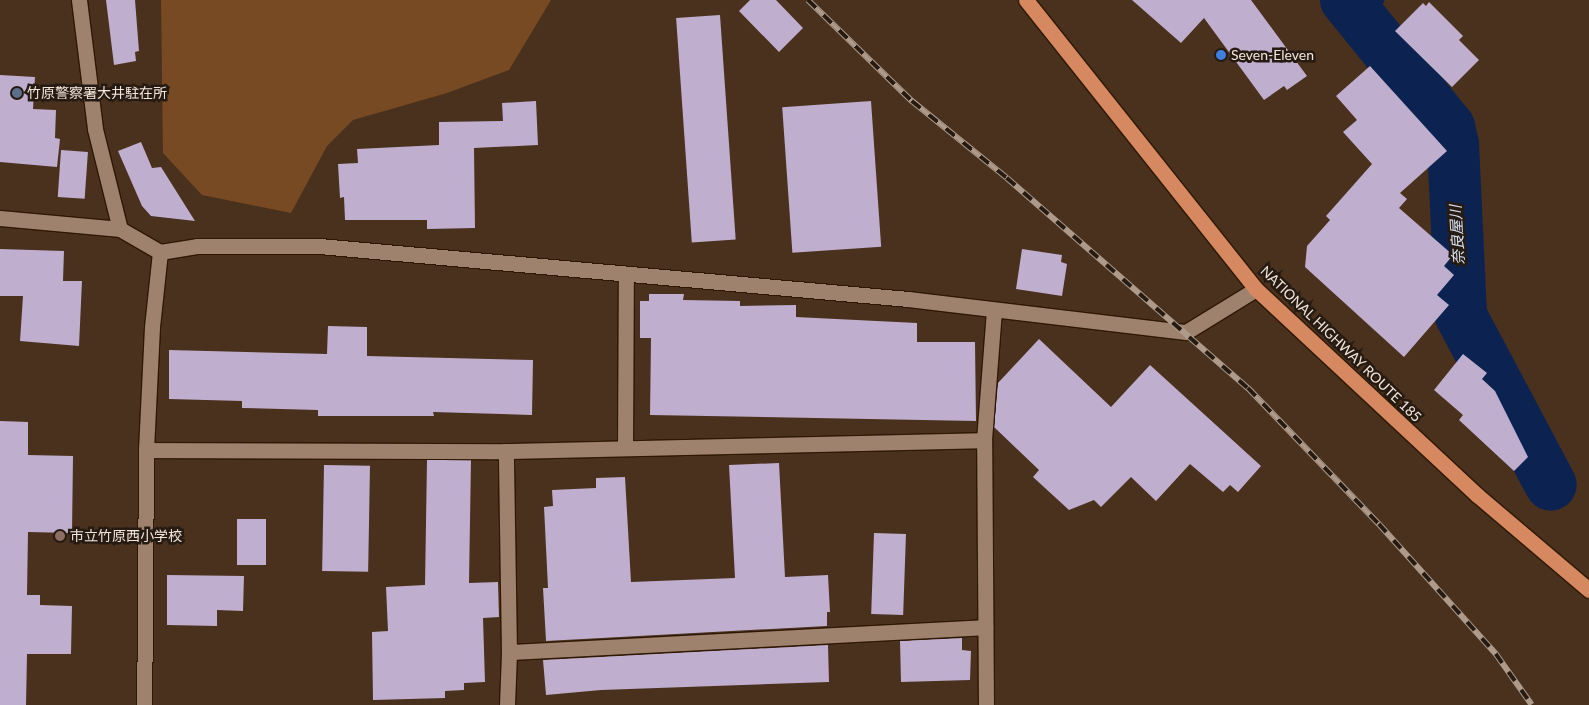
<!DOCTYPE html>
<meta charset="utf-8">
<style>
body{margin:0}
#map{position:relative;width:1589px;height:705px;overflow:hidden;background:#49311d;font-family:Lato,"Noto Sans JP",sans-serif}
div>[style]{position:absolute}
.green>*{inset:0;background:#774a23}
.stream>*{height:9px;margin:-4.5px;padding:0 4.5px;transform-origin:4.5px;border-radius:4.5px;background:#0c2351}
.river>*{height:52px;margin:-26px;padding:0 26px;transform-origin:26px;border-radius:26px;background:#0c2351}
.building>*{inset:0;background:#bfaecd;transform-origin:0 0}
.roads{filter:drop-shadow(1px 0 #2e1805) drop-shadow(-1px 0 #2e1805) drop-shadow(0 1px #2e1805) drop-shadow(0 -1px #2e1805)}
.minor>*{height:15px;margin:-7.5px;padding:0 7.5px;transform-origin:7.5px;border-radius:7.5px;background:#9f826d}
.highway>*{height:15px;margin:-7.5px;padding:0 7.5px;transform-origin:7.5px;border-radius:7.5px;background:#d68860}
.rail>*{height:5.5px;margin-top:-2.75px;transform-origin:0;background:repeating-linear-gradient(90deg,#261b13 0 11px,#ad9a8b 0 22px);box-sizing:border-box;border-block:1px solid #ad9a8b}
.dots>*{width:14px;height:14px;translate:-50% -50%;box-sizing:border-box;border:2px solid #261b13;border-radius:50%}
span{translate:-50% -50%;white-space:nowrap;text-align:center;line-height:1.15;-webkit-text-stroke:5px #261b13;paint-order:stroke}
.poi-label{font-size:14px;color:#f5e6da}
.left{translate:0 -50%;text-align:left}
.street-label{font-size:14px;color:#f5e6da}
.water-label{font-size:15px;color:#dae3f3;font-style:italic}
</style>
<div id="map">
<div class="green">
<div style="clip-path:polygon(161px 0,551px 0,509px 70px,447px 93px,353px 120px,327px 146px,291px 213px,202px 195px,163px 153px)"></div>
</div>
<div class="stream">
<div style="left:1360px;top:16px;width:25px;rotate:-40deg"></div>
</div>
<div class="river">
<div style="left:1346px;top:0;width:164px;rotate:51deg"></div>
<div style="left:1449px;top:127px;width:17px;rotate:77deg"></div>
<div style="left:1453px;top:144px;width:172px;rotate:87.3deg"></div>
<div style="left:1461px;top:316px;width:191px;rotate:62deg"></div>
</div>
<div class="building">
<div style="clip-path:polygon(106px 0,135px 0,139px 51px,135px 52px,136px 61px,114px 65px)"></div>
<div style="clip-path:polygon(750px 0,776px 0,803px 28px,779px 52px,739px 11px)"></div>
<div style="clip-path:polygon(1132px 0,1251px 0,1307px 76px,1287px 90px,1284px 86px,1264px 100px,1204px 18px,1181px 43px)"></div>
<div style="clip-path:polygon(1429px 2px,1463px 36px,1459px 40px,1479px 60px,1452px 87px,1395px 31px,1423px 3px,1426px 6px)"></div>
<div style="left:720px;top:15px;width:225px;height:44px;rotate:86deg"></div>
<div style="clip-path:polygon(1370px 66px,1447px 151px,1400px 193px,1407px 199px,1399px 208px,1453px 255px,1444px 266px,1454px 275px,1437px 295px,1449px 305px,1404px 357px,1305px 267px,1307px 246px,1330px 220px,1326px 216px,1372px 164px,1343px 132px,1357px 120px,1336px 96px)"></div>
<div style="clip-path:polygon(0 75px,35px 77px,33px 109px,56px 110px,55px 138px,60px 139px,57px 167px,0 162px)"></div>
<div style="clip-path:polygon(536px 101px,538px 145px,474px 148px,475px 228px,427px 229px,427px 220px,345px 220px,344px 197px,340px 198px,338px 164px,358px 163px,357px 149px,439px 145px,439px 122px,503px 121px,502px 103px)"></div>
<div style="left:871px;top:101px;width:146px;height:89px;rotate:86deg"></div>
<div style="clip-path:polygon(141px 142px,152px 168px,161px 167px,195px 221px,151px 216px,142px 206px,118px 151px)"></div>
<div style="left:61px;top:150px;width:27px;height:47px;rotate:4deg"></div>
<div style="clip-path:polygon(0 249px,64px 251px,63px 281px,82px 281px,79px 346px,20px 341px,23px 296px,0 296px)"></div>
<div style="clip-path:polygon(1022px 249px,1062px 255px,1061px 262px,1067px 264px,1062px 296px,1016px 289px)"></div>
<div style="clip-path:polygon(649px 294px,684px 294px,683px 300px,740px 301px,740px 306px,796px 305px,796px 317px,917px 323px,917px 342px,975px 342px,976px 421px,650px 415px,651px 338px,640px 338px,640px 301px,649px 301px)"></div>
<div style="clip-path:polygon(328px 326px,367px 327px,367px 356px,533px 360px,532px 415px,433px 412px,434px 416px,318px 416px,318px 410px,242px 408px,242px 401px,169px 399px,169px 350px,327px 354px)"></div>
<div style="clip-path:polygon(1039px 339px,1111px 407px,1150px 365px,1261px 466px,1238px 492px,1230px 485px,1223px 492px,1190px 464px,1156px 501px,1131px 477px,1101px 507px,1094px 500px,1069px 510px,1033px 477px,1039px 470px,994px 427px,998px 383px)"></div>
<div style="clip-path:polygon(1463px 354px,1487px 373px,1482px 379px,1495px 391px,1528px 457px,1514px 471px,1459px 420px,1463px 415px,1434px 390px)"></div>
<div style="clip-path:polygon(0 421px,28px 422px,28px 455px,73px 456px,72px 533px,28px 532px,27px 595px,40px 595px,40px 605px,72px 606px,71px 654px,27px 654px,26px 705px,0 705px)"></div>
<div style="clip-path:polygon(427px 460px,471px 460px,469px 583px,498px 582px,499px 617px,483px 618px,485px 682px,464px 683px,464px 690px,445px 691px,445px 698px,373px 700px,372px 632px,388px 631px,386px 587px,425px 585px)"></div>
<div style="clip-path:polygon(779px 463px,785px 577px,828px 575px,830px 612px,827px 612px,827px 626px,546px 641px,543px 588px,548px 588px,544px 507px,553px 506px,552px 490px,596px 488px,596px 478px,625px 477px,631px 582px,735px 578px,729px 465px)"></div>
<div style="left:324px;top:465px;width:46px;height:106px;rotate:1deg"></div>
<div style="left:237px;top:519px;width:29px;height:46px"></div>
<div style="left:874px;top:533px;width:32px;height:81px;rotate:2deg"></div>
<div style="clip-path:polygon(167px 575px,244px 576px,243px 611px,217px 610px,217px 626px,167px 625px)"></div>
<div style="clip-path:polygon(962px 638px,962px 650px,971px 651px,970px 680px,901px 682px,900px 641px)"></div>
<div style="clip-path:polygon(828px 645px,829px 682px,601px 690px,546px 695px,543px 660px)"></div>
</div>
<div class="roads">
<div class="minor">
<div style="left:79px;top:0;width:130px;rotate:82.9deg"></div>
<div style="left:95px;top:129px;width:103px;rotate:76deg"></div>
<div style="left:120px;top:229px;width:46px;rotate:29.9deg"></div>
<div style="left:160px;top:252px;width:75px;rotate:96.1deg"></div>
<div style="left:152px;top:327px;width:123px;rotate:92.8deg"></div>
<div style="left:146px;top:450px;width:255px;rotate:90.4deg"></div>
<div style="left:0;top:218px;width:121px;rotate:5.2deg"></div>
<div style="left:160px;top:252px;width:37px;rotate:-9deg"></div>
<div style="left:197px;top:246px;width:122px"></div>
<div style="left:319px;top:246px;width:591px;rotate:5.14deg"></div>
<div style="left:908px;top:299px;width:280px;rotate:6.8deg"></div>
<div style="left:1186px;top:332px;width:82px;rotate:-31.6deg"></div>
<div style="left:625px;top:447px;width:172px;rotate:-89.7deg"></div>
<div style="left:146px;top:450px;width:360px;rotate:0.2deg"></div>
<div style="left:509px;top:652px;width:477px;rotate:-3deg"></div>
<div style="left:507px;top:705px;width:53px;rotate:-87.8deg"></div>
<div style="left:509px;top:652px;width:201px;rotate:-90.9deg"></div>
<div style="left:506px;top:451px;width:478px;rotate:-1.3deg"></div>
<div style="left:986px;top:705px;width:265px;rotate:-90.4deg"></div>
<div style="left:984px;top:440px;width:129px;rotate:-85.6deg"></div>
</div>
<div class="highway">
<div style="left:1026px;top:0;width:369px;rotate:51.5deg"></div>
<div style="left:1256px;top:289px;width:302px;rotate:43deg"></div>
<div style="left:1477px;top:495px;width:147px;rotate:40.3deg"></div>
</div>
</div>
<div class="rail">
<div style="left:808px;top:0;width:145px;rotate:44.2deg"></div>
<div style="left:912px;top:101px;width:122px;rotate:39deg"></div>
<div style="left:1007px;top:178px;width:320px;rotate:41.1deg"></div>
<div style="left:1248px;top:388px;width:189px;rotate:46.1deg"></div>
<div style="left:1379px;top:524px;width:175px;rotate:48deg"></div>
<div style="left:1496px;top:654px;width:62px;rotate:54.8deg"></div>
</div>
<div class="dots">
<div style="left:1221px;top:55px;background:#3f7fe0"></div>
<div style="left:17px;top:93px;background:#5c6f8a"></div>
<div style="left:60px;top:536px;background:#8d6e63"></div>
</div>
<div class="poi-label">
<span class="left" style="left:1231px;top:55px">Seven-Eleven</span>
<span class="left" style="left:27px;top:93px">竹原警察署大井駐在所</span>
<span class="left" style="left:70px;top:536px">市立竹原西小学校</span>
</div>
<div class="street-label">
<span style="left:1341px;top:344px;rotate:44deg">NATIONAL HIGHWAY ROUTE 185</span>
</div>
<div class="water-label">
<span style="left:1457px;top:235px;rotate:-93deg">奈良屋川</span>
</div>
</div>
